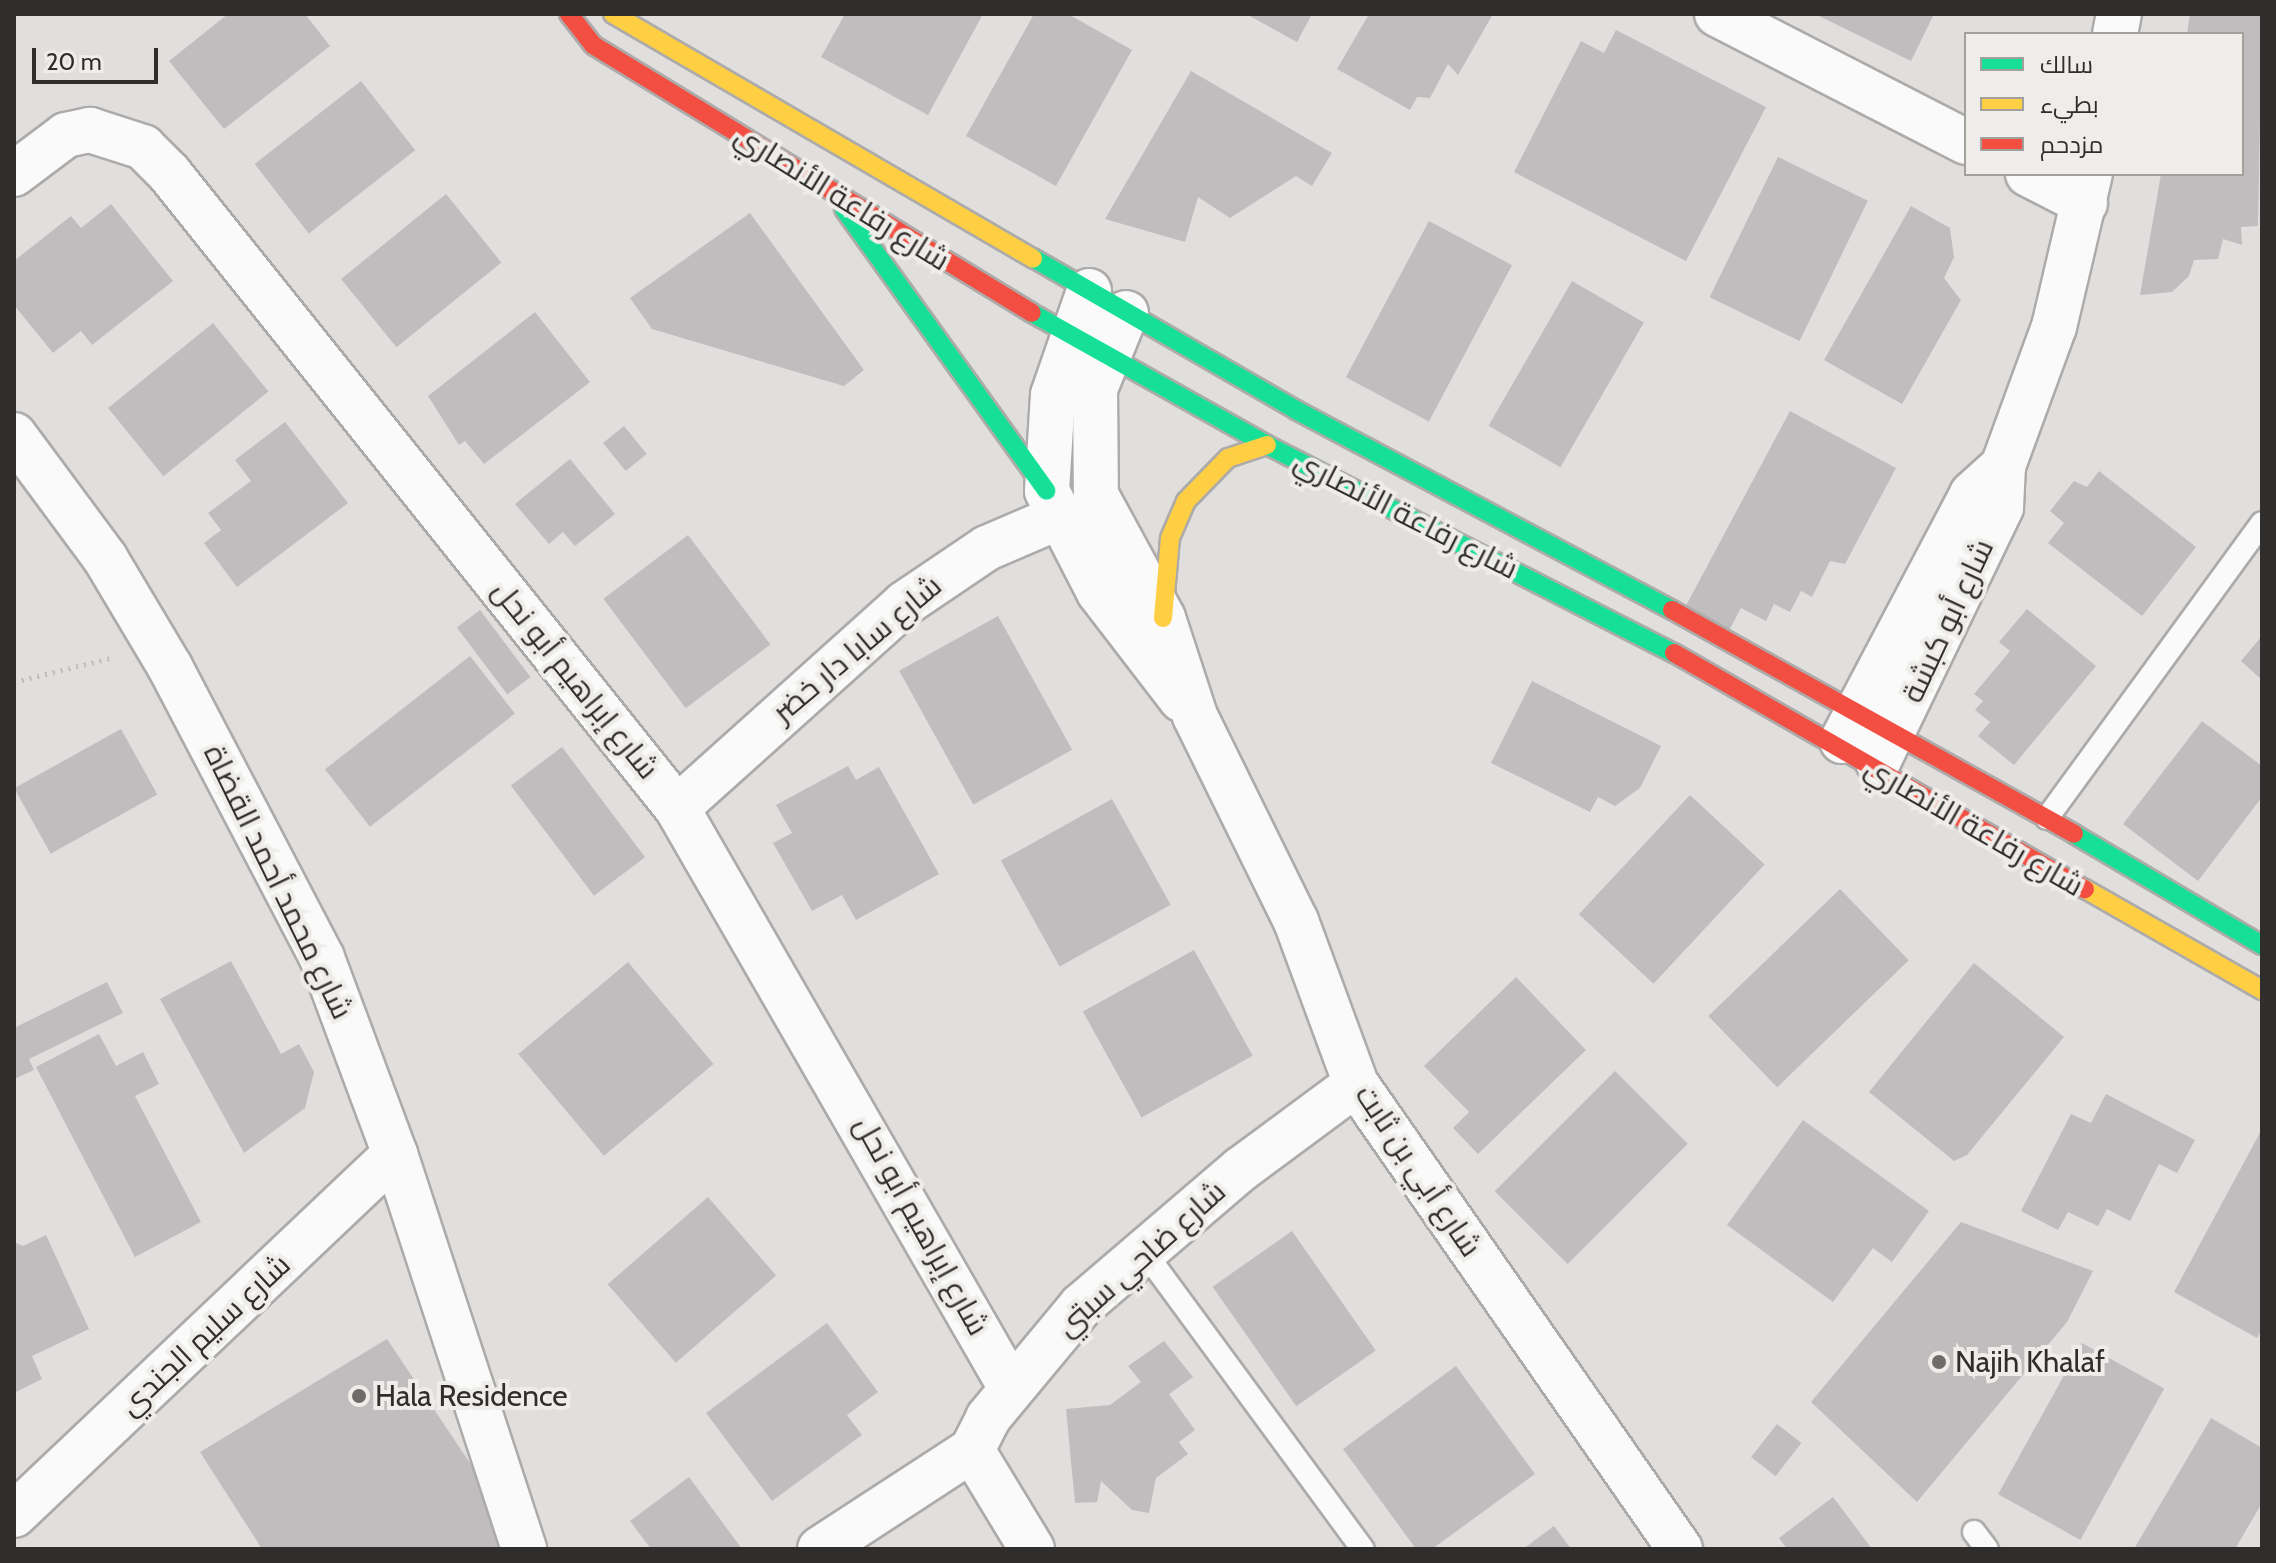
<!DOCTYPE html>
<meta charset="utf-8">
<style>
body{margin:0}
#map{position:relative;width:2276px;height:1563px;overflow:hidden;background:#e1dfdd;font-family:Cabin,Cairo,sans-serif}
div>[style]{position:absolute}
.building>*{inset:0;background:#bfbdbe;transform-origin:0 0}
.path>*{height:5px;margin-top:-2.5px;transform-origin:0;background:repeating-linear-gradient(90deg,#c0c0c0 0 2px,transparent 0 8px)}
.roads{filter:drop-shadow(2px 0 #adabaa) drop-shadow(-2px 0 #adabaa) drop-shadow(0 2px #adabaa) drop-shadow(0 -2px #adabaa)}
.lane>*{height:22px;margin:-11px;padding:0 11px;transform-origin:11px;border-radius:11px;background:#fafafa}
.street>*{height:44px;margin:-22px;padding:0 22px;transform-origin:22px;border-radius:22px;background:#fafafa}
.fast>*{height:18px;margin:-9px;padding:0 9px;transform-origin:9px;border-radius:9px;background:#16e098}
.slow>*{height:18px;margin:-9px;padding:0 9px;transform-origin:9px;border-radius:9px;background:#ffcf43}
.jam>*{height:18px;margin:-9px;padding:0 9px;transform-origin:9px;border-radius:9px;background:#f24e42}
.dots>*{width:22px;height:22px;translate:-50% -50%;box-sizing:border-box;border:4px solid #efede9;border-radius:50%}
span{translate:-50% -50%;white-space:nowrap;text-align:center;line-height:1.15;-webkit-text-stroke:8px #efede9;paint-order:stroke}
.street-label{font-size:30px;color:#2f2e2d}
.poi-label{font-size:30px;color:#2f2e2d}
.left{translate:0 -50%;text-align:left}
.frame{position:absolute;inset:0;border:16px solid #2f2e2d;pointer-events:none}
.legend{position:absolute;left:1964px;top:32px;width:280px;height:144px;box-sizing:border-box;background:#efede9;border:2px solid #a2a19e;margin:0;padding:10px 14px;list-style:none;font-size:24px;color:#2f2e2d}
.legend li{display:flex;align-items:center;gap:16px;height:40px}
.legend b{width:40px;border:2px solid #a2a19e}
.scale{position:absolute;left:32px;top:48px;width:126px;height:36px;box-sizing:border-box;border:4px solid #2f2e2d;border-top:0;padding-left:10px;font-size:24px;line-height:28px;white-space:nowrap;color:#2f2e2d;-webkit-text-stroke:6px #efede9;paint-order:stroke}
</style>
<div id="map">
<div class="building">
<div style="clip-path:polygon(228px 14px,305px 14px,330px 46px,224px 129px,169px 61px)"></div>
<div style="clip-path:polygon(845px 14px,983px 14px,928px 115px,821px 57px)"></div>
<div style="clip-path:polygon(1034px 14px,1068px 14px,1132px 50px,1056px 186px,966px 136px)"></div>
<div style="clip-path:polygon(1246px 14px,1312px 14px,1297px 42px)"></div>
<div style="clip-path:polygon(1369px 14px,1493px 14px,1458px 75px,1448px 64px,1430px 98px,1417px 97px,1410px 110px,1337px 69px)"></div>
<div style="clip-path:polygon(1815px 14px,1934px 14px,1911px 61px)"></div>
<div style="clip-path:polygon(2190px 14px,2262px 14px,2258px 226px,2241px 227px,2242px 245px,2223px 239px,2218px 259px,2194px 260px,2189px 276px,2172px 292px,2140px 295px,2161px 174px,2242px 174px,2242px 34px,2187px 34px)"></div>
<div style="clip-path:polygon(1616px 30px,1766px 107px,1686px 261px,1514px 172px,1581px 41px,1604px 53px)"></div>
<div style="clip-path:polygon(1191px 71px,1332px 153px,1312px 186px,1296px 176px,1230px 218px,1198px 197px,1185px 242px,1105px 219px)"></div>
<div style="left:361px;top:81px;width:88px;height:135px;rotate:52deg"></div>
<div style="left:1778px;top:157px;width:100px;height:156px;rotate:26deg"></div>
<div style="left:446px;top:194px;width:88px;height:135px;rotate:51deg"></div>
<div style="clip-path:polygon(111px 204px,173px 281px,92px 345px,81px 331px,53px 353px,14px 305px,14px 261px,71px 216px,81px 228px)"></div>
<div style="clip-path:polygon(1911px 206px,1950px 228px,1954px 257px,1944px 278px,1961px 300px,1902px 404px,1824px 360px)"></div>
<div style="clip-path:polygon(750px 213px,864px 370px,844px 386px,652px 329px,630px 298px)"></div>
<div style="left:1429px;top:221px;width:94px;height:177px;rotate:28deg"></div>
<div style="left:1572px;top:281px;width:83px;height:167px;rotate:30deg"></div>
<div style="clip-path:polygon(535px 312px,590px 382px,484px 464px,465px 441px,459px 445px,428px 396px)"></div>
<div style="left:213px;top:323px;width:88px;height:135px;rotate:51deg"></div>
<div style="clip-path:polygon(1790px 411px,1896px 468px,1845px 564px,1830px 561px,1812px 597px,1801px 591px,1790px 612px,1774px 604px,1766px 621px,1741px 608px,1725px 638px,1681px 615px)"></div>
<div style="clip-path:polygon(285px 422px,348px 503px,237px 587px,204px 543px,221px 530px,208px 513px,251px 481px,235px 460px)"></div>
<div style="left:624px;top:426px;width:36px;height:27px;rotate:51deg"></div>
<div style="clip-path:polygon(570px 459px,615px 514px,575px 546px,563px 532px,549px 544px,515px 504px)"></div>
<div style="clip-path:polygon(2099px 471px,2196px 547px,2142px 616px,2048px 543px,2064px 523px,2050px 511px,2074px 481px,2087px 487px)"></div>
<div style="left:688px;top:535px;width:137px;height:106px;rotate:53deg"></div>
<div style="clip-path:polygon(2027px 609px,2096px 666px,2014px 765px,1978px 736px,1990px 722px,1975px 710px,1983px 701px,1974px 694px,2010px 651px,1999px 642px)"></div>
<div style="left:480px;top:610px;width:84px;height:29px;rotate:53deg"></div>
<div style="left:998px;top:616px;width:153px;height:113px;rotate:61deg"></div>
<div style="clip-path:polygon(2262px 636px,2262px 680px,2241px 661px)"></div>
<div style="left:470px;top:656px;width:73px;height:184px;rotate:52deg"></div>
<div style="clip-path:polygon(1532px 681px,1661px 746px,1640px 788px,1615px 806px,1598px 797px,1590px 812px,1491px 763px)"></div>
<div style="clip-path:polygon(2202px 721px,2262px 766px,2262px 797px,2198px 881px,2123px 824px)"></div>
<div style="left:121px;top:729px;width:75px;height:122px;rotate:61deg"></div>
<div style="left:562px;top:747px;width:138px;height:64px;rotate:53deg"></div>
<div style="clip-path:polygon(848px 766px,856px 780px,879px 767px,939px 874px,856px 920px,842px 895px,812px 911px,773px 843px,792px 833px,776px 805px)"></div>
<div style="left:1690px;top:795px;width:102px;height:163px;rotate:43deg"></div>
<div style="left:1112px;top:799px;width:121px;height:127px;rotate:61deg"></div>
<div style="left:1840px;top:889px;width:99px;height:183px;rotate:46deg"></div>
<div style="left:1194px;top:950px;width:121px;height:127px;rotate:61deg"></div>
<div style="clip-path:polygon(231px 961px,281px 1054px,299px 1044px,314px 1072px,305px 1108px,244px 1153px,160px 999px)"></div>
<div style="left:628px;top:962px;width:133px;height:143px;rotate:50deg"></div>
<div style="clip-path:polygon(1974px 963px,2064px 1037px,1967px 1155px,1954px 1161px,1869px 1092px)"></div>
<div style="clip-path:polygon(1516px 977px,1586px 1050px,1478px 1154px,1453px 1128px,1469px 1112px,1424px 1066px)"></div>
<div style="clip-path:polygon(107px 982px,123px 1013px,29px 1059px,34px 1070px,14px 1079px,14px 1028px)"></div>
<div style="clip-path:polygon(99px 1034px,116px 1066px,143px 1052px,159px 1084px,135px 1096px,201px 1222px,135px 1257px,36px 1067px)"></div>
<div style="left:1615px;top:1071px;width:103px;height:170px;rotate:45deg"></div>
<div style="clip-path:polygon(2106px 1094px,2195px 1140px,2177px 1173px,2159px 1164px,2130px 1221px,2107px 1209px,2098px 1226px,2068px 1212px,2058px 1230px,2021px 1211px,2071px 1114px,2091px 1123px)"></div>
<div style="clip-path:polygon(1803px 1120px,1929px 1211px,1892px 1262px,1873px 1248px,1833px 1302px,1727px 1225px)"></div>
<div style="clip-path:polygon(2262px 1129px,2262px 1329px,2257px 1338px,2174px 1292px)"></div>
<div style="left:708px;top:1197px;width:104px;height:133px;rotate:49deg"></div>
<div style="clip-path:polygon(1961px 1222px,2093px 1271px,2067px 1322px,1917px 1502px,1811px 1402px)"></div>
<div style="left:1292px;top:1231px;width:146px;height:97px;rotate:55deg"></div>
<div style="clip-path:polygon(46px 1235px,89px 1329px,32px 1356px,42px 1379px,14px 1393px,14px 1242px,23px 1246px)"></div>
<div style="clip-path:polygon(827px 1323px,878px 1392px,847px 1415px,862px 1435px,772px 1501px,706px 1413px)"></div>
<div style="clip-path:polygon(387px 1339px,520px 1538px,501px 1549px,262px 1549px,200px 1452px)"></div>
<div style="clip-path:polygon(1164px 1341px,1193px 1377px,1169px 1394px,1195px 1430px,1179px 1442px,1188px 1454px,1156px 1478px,1149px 1513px,1132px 1510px,1101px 1481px,1097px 1502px,1075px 1503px,1066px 1409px,1110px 1405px,1141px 1382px,1128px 1366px)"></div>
<div style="left:2082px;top:1343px;width:94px;height:173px;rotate:29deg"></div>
<div style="clip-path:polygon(1456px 1366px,1535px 1474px,1432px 1549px,1416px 1549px,1343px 1449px)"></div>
<div style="clip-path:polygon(2211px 1418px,2262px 1448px,2262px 1503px,2235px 1549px,2134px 1549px)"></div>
<div style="left:1777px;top:1424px;width:31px;height:42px;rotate:38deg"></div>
<div style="clip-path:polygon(689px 1477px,742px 1549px,651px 1549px,630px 1521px)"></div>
<div style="clip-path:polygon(1833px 1497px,1872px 1549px,1787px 1549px,1779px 1538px)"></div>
<div style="clip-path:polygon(1554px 1526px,1571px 1549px,1523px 1549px)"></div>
</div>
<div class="path">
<div style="left:14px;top:682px;width:103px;rotate:-14deg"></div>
</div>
<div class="roads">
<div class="lane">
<div style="left:2047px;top:818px;width:365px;rotate:-53.9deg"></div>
<div style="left:1143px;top:1250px;width:371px;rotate:53.7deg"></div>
<div style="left:1974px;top:1532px;width:21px;rotate:53deg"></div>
</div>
<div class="street">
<div style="left:1717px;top:14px;width:280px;rotate:27.2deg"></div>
<div style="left:2115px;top:34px;width:20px;rotate:-79deg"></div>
<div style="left:14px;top:174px;width:65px;rotate:-36.9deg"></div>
<div style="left:66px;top:135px;width:25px;rotate:-12deg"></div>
<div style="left:90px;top:130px;width:56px;rotate:17.8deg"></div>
<div style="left:143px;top:147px;width:37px;rotate:45deg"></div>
<div style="left:169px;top:173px;width:813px;rotate:51.34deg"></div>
<div style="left:677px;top:808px;width:669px;rotate:60.06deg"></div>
<div style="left:2028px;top:174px;width:64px;rotate:27deg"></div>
<div style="left:1089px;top:291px;width:110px;rotate:109.1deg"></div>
<div style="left:1053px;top:395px;width:96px;rotate:93.6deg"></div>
<div style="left:1047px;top:491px;width:114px;rotate:62.8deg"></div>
<div style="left:1099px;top:592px;width:135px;rotate:52.5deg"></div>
<div style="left:1126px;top:313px;width:82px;rotate:112.2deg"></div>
<div style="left:1095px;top:389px;width:106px;rotate:89.5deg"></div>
<div style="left:1096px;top:495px;width:140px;rotate:61.4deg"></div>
<div style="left:1163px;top:618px;width:103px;rotate:71.9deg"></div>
<div style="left:1195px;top:716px;width:229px;rotate:63.8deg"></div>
<div style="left:1296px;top:921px;width:174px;rotate:69.8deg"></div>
<div style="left:1356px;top:1084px;width:567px;rotate:55.13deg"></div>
<div style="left:14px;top:435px;width:153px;rotate:53.5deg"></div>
<div style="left:105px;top:558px;width:127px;rotate:59.2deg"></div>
<div style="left:170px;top:667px;width:328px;rotate:62.4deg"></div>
<div style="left:322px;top:958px;width:209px;rotate:69.6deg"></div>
<div style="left:395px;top:1154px;width:416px;rotate:71.9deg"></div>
<div style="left:1842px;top:741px;width:279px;rotate:-62.2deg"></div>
<div style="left:1972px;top:494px;width:42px;rotate:-42.1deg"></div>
<div style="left:1878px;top:762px;width:283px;rotate:-64.2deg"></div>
<div style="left:2001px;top:507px;width:41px;rotate:-87.2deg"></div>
<div style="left:2003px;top:466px;width:148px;rotate:-69.9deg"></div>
<div style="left:2054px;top:327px;width:157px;rotate:-76.8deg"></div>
<div style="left:677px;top:808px;width:305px;rotate:-41.9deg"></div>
<div style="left:904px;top:604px;width:100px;rotate:-34deg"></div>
<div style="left:987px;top:548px;width:76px;rotate:-23.2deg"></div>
<div style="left:14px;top:1515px;width:525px;rotate:-43.46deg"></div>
<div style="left:820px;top:1549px;width:181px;rotate:-33.1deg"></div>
<div style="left:1032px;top:1549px;width:116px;rotate:-121.2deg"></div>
<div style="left:972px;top:1450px;width:36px;rotate:-63deg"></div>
<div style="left:988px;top:1418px;width:146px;rotate:-50.3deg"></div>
<div style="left:1081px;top:1306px;width:211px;rotate:-40.6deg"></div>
<div style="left:1241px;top:1169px;width:143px;rotate:-36.5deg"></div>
</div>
<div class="fast">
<div style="left:844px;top:209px;width:347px;rotate:54.3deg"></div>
<div style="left:1033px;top:258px;width:304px;rotate:30deg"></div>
<div style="left:1296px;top:410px;width:426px;rotate:28deg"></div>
<div style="left:1032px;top:313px;width:270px;rotate:29.3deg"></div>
<div style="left:1267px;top:445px;width:457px;rotate:27.1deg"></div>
<div style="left:2074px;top:834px;width:218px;rotate:30.6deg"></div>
</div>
<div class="slow">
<div style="left:613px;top:14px;width:486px;rotate:30.2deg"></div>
<div style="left:1163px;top:618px;width:80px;rotate:-85deg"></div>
<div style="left:1170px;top:538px;width:40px;rotate:-66.6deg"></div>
<div style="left:1186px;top:501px;width:60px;rotate:-45.7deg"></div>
<div style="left:1228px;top:458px;width:41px;rotate:-18.4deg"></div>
<div style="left:2085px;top:889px;width:204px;rotate:29.7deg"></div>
</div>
<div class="jam">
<div style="left:569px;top:14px;width:39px;rotate:52deg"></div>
<div style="left:593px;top:45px;width:514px;rotate:31.4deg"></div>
<div style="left:1672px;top:610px;width:460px;rotate:29.1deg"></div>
<div style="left:1674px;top:653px;width:474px;rotate:29.9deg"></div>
</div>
</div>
<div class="dots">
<div style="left:1939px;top:1362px;background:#6d6c6b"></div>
<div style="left:359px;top:1396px;background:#6d6c6b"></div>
</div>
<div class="street-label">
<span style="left:842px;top:198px;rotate:32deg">شارع رفاعة الأنصاري</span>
<span style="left:1406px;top:515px;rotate:27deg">شارع رفاعة الأنصاري</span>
<span style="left:1948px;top:621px;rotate:-65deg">شارع أبو كبشة</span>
<span style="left:857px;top:649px;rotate:-40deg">شارع سابا دار خضر</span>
<span style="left:575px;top:680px;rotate:51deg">شارع إبراهيم أبو نحل</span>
<span style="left:1974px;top:827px;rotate:30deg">شارع رفاعة الأنصاري</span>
<span style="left:278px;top:882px;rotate:64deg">شارع محمد أحمد القضاة</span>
<span style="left:1418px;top:1171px;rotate:56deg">شارع أبي بن ثابت</span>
<span style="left:921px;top:1226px;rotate:61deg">شارع إبراهيم أبو نحل</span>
<span style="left:1141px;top:1259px;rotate:-42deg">شارع ضاحي سبتي</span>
<span style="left:205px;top:1335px;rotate:-43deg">شارع سليم الجندي</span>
</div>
<div class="poi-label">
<span class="left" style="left:1955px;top:1362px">Najih Khalaf</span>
<span class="left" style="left:375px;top:1396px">Hala Residence</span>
</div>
<div class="frame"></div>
<ul class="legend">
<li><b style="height:10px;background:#16e098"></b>سالك</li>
<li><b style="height:10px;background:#ffcf43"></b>بطيء</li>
<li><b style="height:10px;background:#f24e42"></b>مزدحم</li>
</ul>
<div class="scale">20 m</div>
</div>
